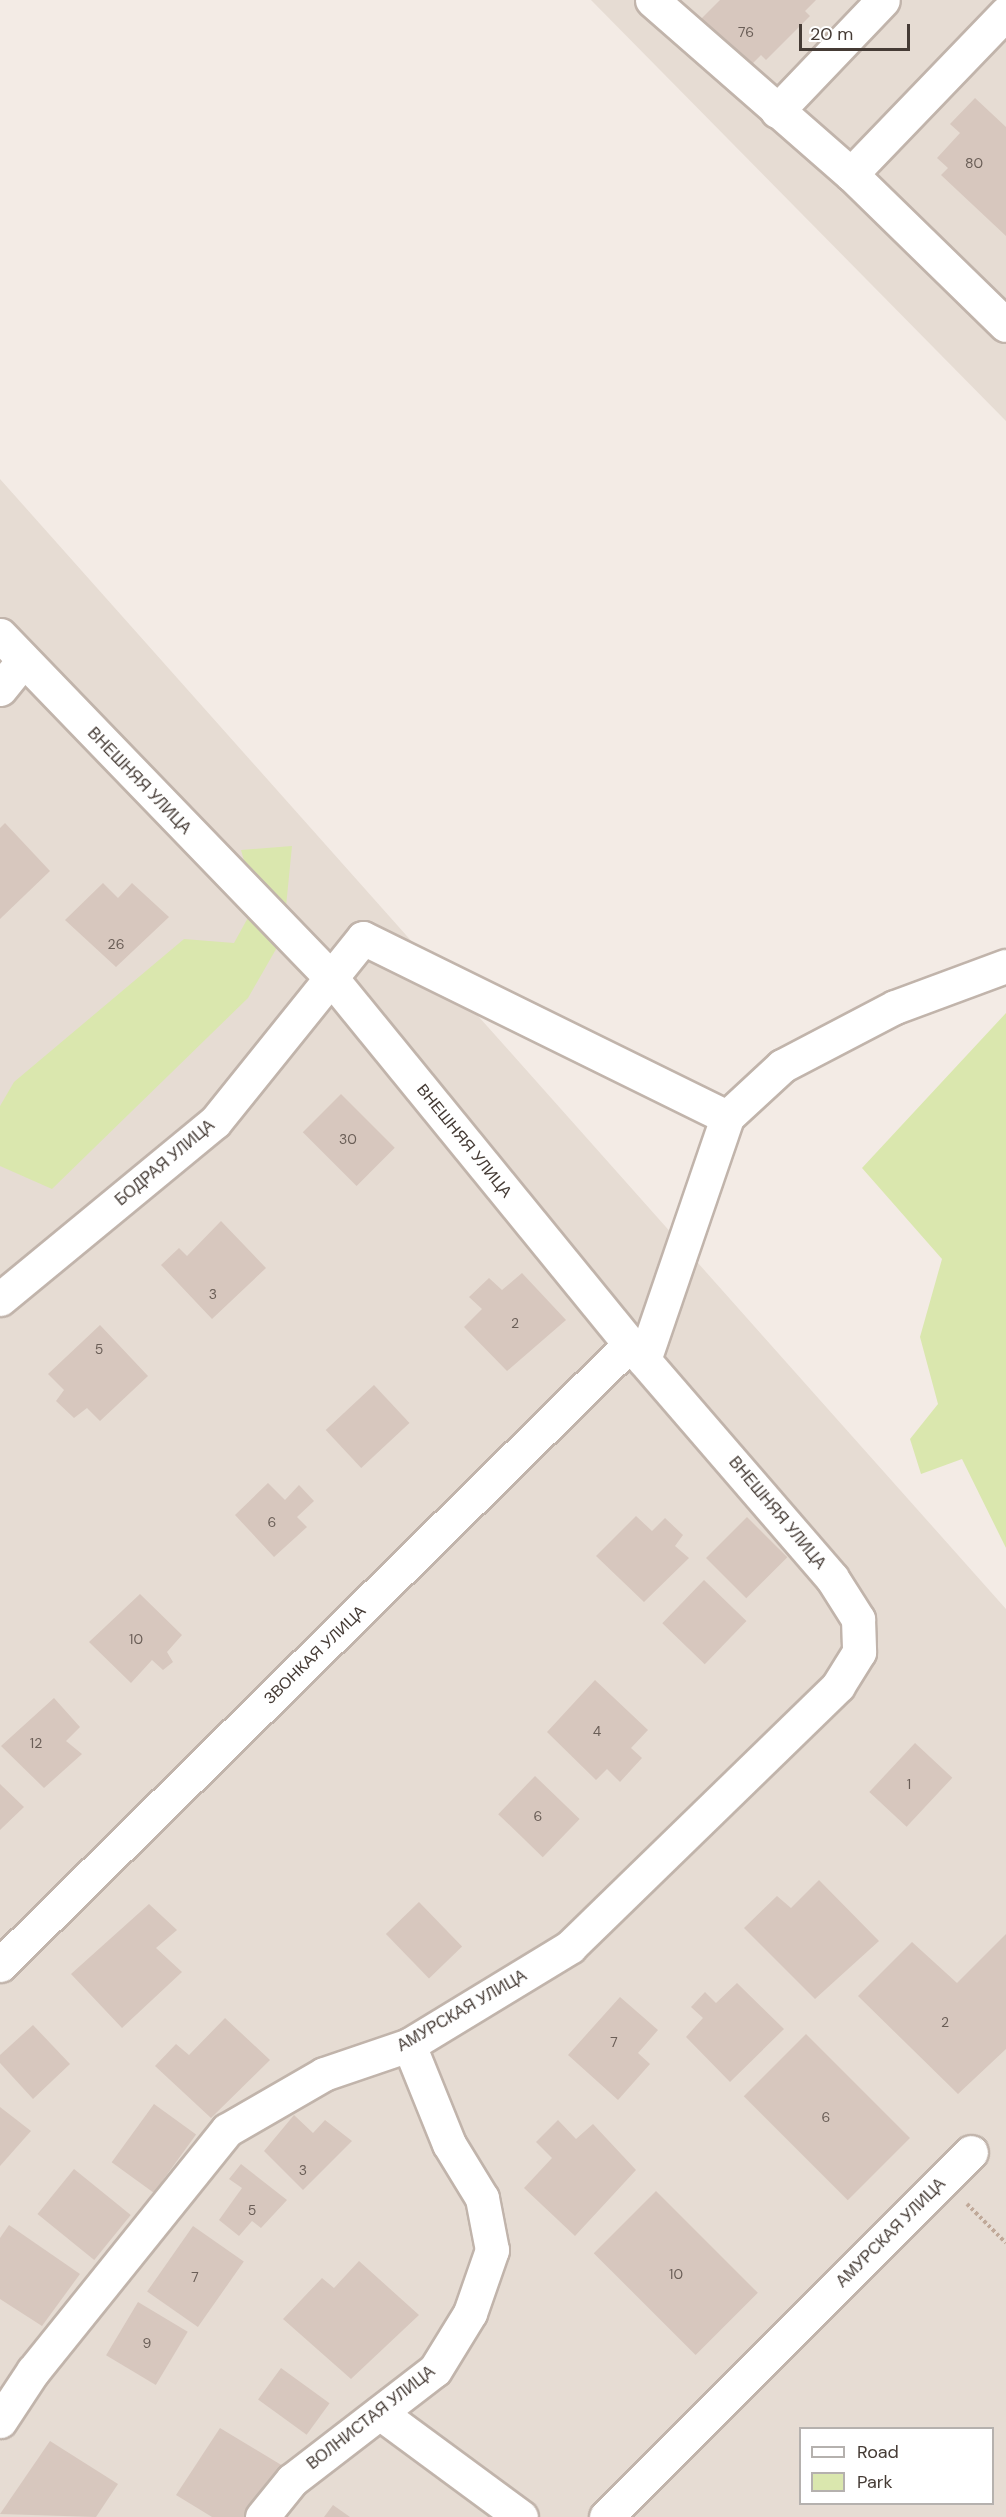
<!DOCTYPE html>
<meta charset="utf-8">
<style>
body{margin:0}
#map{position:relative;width:1006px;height:2517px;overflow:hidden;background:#f3ebe5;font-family:"DM Sans",sans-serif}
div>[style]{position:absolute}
.residential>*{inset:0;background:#e6dcd3}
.green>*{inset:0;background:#dae7ae}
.building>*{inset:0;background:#d7c7be;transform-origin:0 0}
.path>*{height:4px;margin-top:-2px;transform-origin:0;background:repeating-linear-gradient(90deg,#c0a999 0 3px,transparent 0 6px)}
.roads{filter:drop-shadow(2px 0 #c1b4ab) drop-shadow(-2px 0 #c1b4ab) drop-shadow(0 2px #c1b4ab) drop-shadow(0 -2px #c1b4ab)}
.minor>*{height:33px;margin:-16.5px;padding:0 16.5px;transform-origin:16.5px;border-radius:16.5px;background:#fff}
span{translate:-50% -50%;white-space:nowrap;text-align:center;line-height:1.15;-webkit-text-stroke:4.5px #fff;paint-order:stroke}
.number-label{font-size:14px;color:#6a5e57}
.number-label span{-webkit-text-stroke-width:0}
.street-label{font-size:16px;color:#453b35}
.legend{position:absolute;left:799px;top:2427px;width:195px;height:78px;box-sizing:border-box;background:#fff;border:2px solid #b5b1ae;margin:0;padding:8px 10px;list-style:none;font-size:18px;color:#453b35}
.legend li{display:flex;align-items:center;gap:12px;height:30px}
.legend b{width:30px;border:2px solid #b5b1ae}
.scale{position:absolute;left:799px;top:24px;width:111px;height:27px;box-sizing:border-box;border:3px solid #453b35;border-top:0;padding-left:8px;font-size:18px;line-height:21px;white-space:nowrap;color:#453b35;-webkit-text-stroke:4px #fff;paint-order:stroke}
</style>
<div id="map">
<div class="residential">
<div style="clip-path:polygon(591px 0,1006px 0,1006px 421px)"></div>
<div style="clip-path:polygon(evenodd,0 479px,1006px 1609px,1006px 2517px,0 2517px,0 479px,800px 2428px,992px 2428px,992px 2504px,800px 2504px,800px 2428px)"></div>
</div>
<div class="green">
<div style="clip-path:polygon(292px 846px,283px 937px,248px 998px,52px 1189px,0 1166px,0 1106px,14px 1082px,184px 939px,234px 943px,256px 903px,241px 850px)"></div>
<div style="clip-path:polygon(1006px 1013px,1006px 1548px,962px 1459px,921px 1474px,910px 1439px,938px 1404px,920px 1337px,942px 1259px,862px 1168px)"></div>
</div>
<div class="building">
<div style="clip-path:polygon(720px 0,816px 0,805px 11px,810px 16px,766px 60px,761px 55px,751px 65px,722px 37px,712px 46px,693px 27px)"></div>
<div style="clip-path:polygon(975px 98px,1006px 127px,1006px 236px,941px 175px,948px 168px,937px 158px,960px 133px,950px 124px)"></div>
<div style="clip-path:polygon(5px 823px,50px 871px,0 919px,0 828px)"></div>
<div style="clip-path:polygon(103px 883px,118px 898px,132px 883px,169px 917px,116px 967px,65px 920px)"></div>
<div style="left:341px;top:1094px;width:76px;height:54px;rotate:45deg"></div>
<div style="clip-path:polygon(221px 1221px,266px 1268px,212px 1319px,161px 1265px,179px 1248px,187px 1256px)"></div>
<div style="clip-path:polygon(522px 1273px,566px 1320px,507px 1371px,464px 1327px,482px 1309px,469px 1297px,489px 1278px,502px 1290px)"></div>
<div style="clip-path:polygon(100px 1325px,148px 1376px,100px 1421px,87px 1408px,74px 1418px,56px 1401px,64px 1390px,48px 1374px)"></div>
<div style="left:374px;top:1385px;width:52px;height:66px;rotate:47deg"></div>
<div style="clip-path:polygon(268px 1483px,285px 1500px,299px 1485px,314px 1501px,297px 1517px,307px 1527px,274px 1557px,235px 1515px)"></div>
<div style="clip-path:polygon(636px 1516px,652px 1531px,665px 1518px,683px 1535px,675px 1546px,689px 1558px,644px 1602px,596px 1556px)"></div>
<div style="left:747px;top:1517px;width:57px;height:58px;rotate:45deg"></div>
<div style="left:704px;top:1580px;width:59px;height:60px;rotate:44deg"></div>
<div style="clip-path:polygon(140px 1594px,182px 1635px,167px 1652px,173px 1662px,163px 1670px,152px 1660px,131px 1683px,89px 1642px)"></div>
<div style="clip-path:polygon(595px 1680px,648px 1730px,631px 1748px,642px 1758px,620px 1782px,607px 1769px,596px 1780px,547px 1732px)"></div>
<div style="clip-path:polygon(54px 1698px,80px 1727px,66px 1741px,82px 1754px,44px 1788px,1px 1746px)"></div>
<div style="left:915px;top:1743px;width:51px;height:67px;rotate:43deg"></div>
<div style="left:535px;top:1776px;width:62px;height:53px;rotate:44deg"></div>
<div style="clip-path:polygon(0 1784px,24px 1807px,0 1830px)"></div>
<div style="clip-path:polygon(819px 1880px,879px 1941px,815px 1999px,744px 1928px,777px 1896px,791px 1908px)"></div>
<div style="left:419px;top:1902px;width:62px;height:46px;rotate:46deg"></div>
<div style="clip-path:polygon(149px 1904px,177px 1930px,156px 1948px,182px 1972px,122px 2028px,71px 1974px)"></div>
<div style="clip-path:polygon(1006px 1934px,1006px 2049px,958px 2094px,858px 1996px,912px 1942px,957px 1983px)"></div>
<div style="clip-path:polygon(737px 1983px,784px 2029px,730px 2082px,686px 2037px,703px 2018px,691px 2007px,705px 1992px,716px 2003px)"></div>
<div style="clip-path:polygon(620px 1997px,658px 2030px,638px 2053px,650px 2064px,618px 2100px,568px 2055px)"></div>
<div style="clip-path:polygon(225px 2018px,270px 2060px,211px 2118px,155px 2066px,176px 2044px,189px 2055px)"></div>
<div style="clip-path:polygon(33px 2025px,70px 2064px,33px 2099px,0 2063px,0 2055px)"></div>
<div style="left:806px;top:2034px;width:147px;height:88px;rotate:45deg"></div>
<div style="left:154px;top:2104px;width:52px;height:72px;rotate:36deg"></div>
<div style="clip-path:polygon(0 2107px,31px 2131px,0 2166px)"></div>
<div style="clip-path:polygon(294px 2115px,313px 2133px,325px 2120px,352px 2141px,303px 2190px,264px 2151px)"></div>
<div style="clip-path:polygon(558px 2120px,576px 2139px,593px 2124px,636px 2170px,575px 2236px,524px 2188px,552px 2158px,536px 2142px)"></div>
<div style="clip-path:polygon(241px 2164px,287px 2200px,261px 2228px,252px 2221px,239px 2236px,219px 2220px,242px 2188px,229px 2179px)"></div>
<div style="left:74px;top:2169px;width:73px;height:58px;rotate:39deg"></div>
<div style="left:656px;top:2191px;width:144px;height:88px;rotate:45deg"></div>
<div style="clip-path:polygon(9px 2225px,80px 2274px,42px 2326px,0 2299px,0 2238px)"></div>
<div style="left:193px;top:2226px;width:62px;height:80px;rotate:35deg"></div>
<div style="clip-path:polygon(359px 2261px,419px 2315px,351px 2379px,283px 2319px,322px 2278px,334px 2288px)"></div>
<div style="left:138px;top:2302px;width:58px;height:62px;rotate:31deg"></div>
<div style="left:281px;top:2368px;width:60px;height:39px;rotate:36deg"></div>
<div style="clip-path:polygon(220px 2428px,283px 2466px,249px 2517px,212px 2517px,176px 2495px)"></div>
<div style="clip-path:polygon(50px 2441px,118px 2484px,96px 2517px,0 2514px)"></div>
<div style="clip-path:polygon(333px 2505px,350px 2517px,324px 2517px)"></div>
</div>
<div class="path">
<div style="left:967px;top:2204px;width:55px;rotate:45deg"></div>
</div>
<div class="roads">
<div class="minor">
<div style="left:652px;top:0;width:264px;rotate:41.2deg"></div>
<div style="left:851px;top:174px;width:216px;rotate:44.3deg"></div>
<div style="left:777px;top:111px;width:153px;rotate:-46.3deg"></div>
<div style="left:851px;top:174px;width:223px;rotate:-46.1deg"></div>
<div style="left:0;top:635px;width:478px;rotate:46deg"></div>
<div style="left:332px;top:979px;width:471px;rotate:50.8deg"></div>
<div style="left:630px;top:1344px;width:309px;rotate:49.2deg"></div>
<div style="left:832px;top:1578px;width:49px;rotate:57.6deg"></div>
<div style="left:858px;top:1619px;width:33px;rotate:88deg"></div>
<div style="left:859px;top:1652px;width:40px;rotate:122deg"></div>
<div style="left:838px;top:1686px;width:374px;rotate:135.8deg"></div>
<div style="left:570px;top:1947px;width:188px;rotate:148.7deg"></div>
<div style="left:409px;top:2045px;width:90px;rotate:161.2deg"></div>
<div style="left:324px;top:2074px;width:112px;rotate:150deg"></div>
<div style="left:227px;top:2130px;width:309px;rotate:128.8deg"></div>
<div style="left:33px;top:2371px;width:60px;rotate:123.4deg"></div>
<div style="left:0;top:689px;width:35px;rotate:-51deg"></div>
<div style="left:0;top:1299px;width:278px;rotate:-39.5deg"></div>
<div style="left:215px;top:1122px;width:236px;rotate:-51.2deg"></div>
<div style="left:363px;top:938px;width:406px;rotate:26.2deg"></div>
<div style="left:727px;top:1117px;width:75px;rotate:-42.8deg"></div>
<div style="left:782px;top:1066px;width:127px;rotate:-27.6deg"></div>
<div style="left:895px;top:1007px;width:118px;rotate:-20.3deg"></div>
<div style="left:644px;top:1360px;width:257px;rotate:-71.1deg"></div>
<div style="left:0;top:1965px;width:885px;rotate:-44.59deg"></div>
<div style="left:380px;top:2413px;width:175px;rotate:36.4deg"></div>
<div style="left:262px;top:2517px;width:48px;rotate:-51deg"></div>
<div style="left:292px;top:2480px;width:180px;rotate:-37.6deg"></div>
<div style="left:435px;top:2370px;width:67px;rotate:-58.4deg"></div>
<div style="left:470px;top:2313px;width:67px;rotate:-70.8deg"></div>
<div style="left:492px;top:2250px;width:53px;rotate:-100.9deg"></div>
<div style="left:482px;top:2198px;width:63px;rotate:-121.4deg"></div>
<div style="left:449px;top:2144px;width:107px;rotate:-112deg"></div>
<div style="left:606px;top:2517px;width:516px;rotate:-45deg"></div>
</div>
</div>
<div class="number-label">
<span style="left:746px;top:32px">76</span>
<span style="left:974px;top:163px">80</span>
<span style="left:116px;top:944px">26</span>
<span style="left:348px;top:1139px">30</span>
<span style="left:213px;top:1294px">3</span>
<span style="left:515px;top:1323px">2</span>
<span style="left:99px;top:1349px">5</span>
<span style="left:272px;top:1522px">6</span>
<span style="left:136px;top:1639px">10</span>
<span style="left:597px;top:1731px">4</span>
<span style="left:36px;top:1743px">12</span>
<span style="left:909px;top:1784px">1</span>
<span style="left:538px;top:1816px">6</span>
<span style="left:945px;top:2022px">2</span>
<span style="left:614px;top:2042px">7</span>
<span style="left:826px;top:2117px">6</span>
<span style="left:303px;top:2170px">3</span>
<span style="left:252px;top:2210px">5</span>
<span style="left:676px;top:2274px">10</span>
<span style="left:195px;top:2277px">7</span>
<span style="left:147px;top:2343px">9</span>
</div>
<div class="street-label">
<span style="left:139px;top:781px;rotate:46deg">ВНЕШНЯЯ УЛИЦА</span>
<span style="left:464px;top:1141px;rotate:51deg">ВНЕШНЯЯ УЛИЦА</span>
<span style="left:165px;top:1163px;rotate:-40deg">БОДРАЯ УЛИЦА</span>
<span style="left:777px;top:1513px;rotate:50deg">ВНЕШНЯЯ УЛИЦА</span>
<span style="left:315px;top:1655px;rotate:-44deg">ЗВОНКАЯ УЛИЦА</span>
<span style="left:462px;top:2011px;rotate:-30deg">АМУРСКАЯ УЛИЦА</span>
<span style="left:891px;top:2233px;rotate:-45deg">АМУРСКАЯ УЛИЦА</span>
<span style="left:371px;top:2418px;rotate:-38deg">ВОЛНИСТАЯ УЛИЦА</span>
</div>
<ul class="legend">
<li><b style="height:8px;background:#fff"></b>Road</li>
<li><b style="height:16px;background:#dae7ae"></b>Park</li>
</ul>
<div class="scale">20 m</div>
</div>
